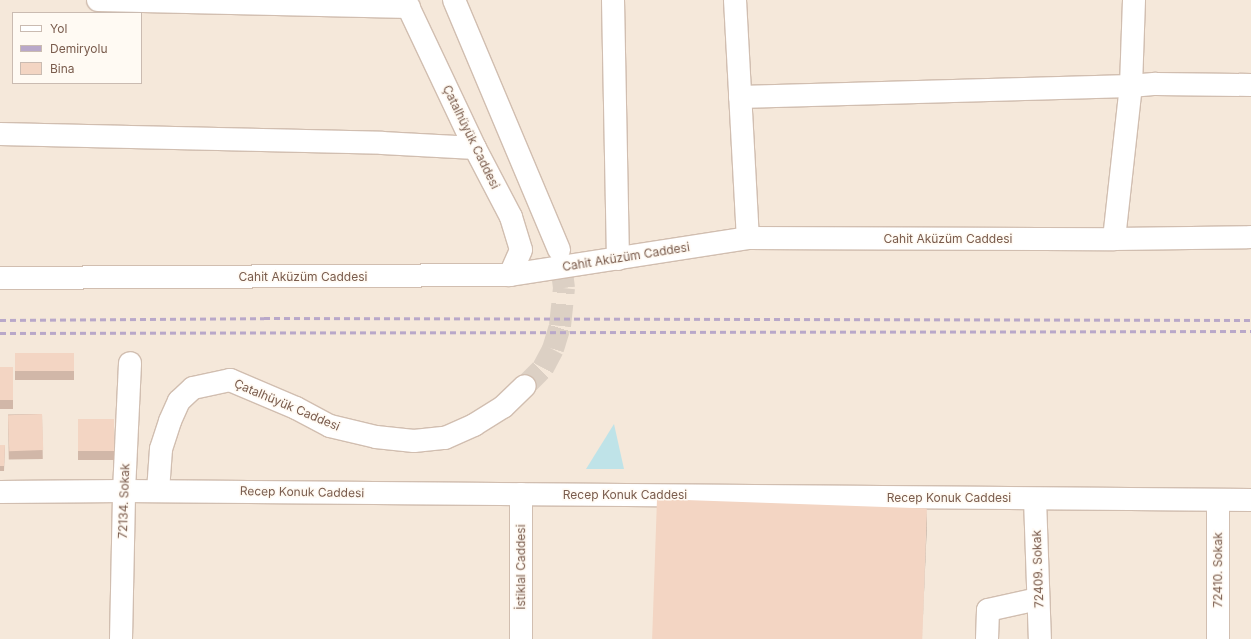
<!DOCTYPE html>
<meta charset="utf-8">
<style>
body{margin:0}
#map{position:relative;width:1251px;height:639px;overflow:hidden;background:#fdf6ec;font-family:Inter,sans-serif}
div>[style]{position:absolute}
.residential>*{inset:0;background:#f5e8da}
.water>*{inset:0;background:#bfe3e8}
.minor-tunnel>*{height:22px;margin-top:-11px;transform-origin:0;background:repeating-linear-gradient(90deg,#dcd0c4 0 22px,transparent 0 33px)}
.roads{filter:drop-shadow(1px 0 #d1beb0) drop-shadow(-1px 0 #d1beb0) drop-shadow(0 1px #d1beb0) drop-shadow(0 -1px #d1beb0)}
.minor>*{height:22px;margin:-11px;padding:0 11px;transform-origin:11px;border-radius:11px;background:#fff}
.rail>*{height:3px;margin-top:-1.5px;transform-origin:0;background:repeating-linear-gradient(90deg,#b9a8c9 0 6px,transparent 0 10px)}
.wall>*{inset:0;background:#d1b7a8;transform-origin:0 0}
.shaded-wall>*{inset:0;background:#aa9588}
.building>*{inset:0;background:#f3d5c3;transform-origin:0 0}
span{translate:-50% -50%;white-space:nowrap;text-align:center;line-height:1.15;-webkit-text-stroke:3px #fffaf3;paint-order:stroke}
.street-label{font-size:12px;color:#7a5c4d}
.legend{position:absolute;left:12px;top:12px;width:130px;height:72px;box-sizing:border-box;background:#fffaf3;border:1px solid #cabbb1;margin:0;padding:5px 7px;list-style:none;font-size:12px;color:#7a5c4d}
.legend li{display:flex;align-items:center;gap:8px;height:20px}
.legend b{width:20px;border:1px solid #cabbb1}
</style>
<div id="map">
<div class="residential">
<div style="clip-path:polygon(evenodd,0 0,1251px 0,1251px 639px,0 639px,0 0,13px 13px,141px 13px,141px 83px,13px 83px,13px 13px)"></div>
</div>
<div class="water">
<div style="clip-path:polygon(614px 424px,624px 469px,586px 469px)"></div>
</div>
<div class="minor-tunnel">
<div style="left:525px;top:386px;width:25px;rotate:-45deg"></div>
<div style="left:543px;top:368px;width:21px;rotate:-62deg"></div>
<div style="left:553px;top:349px;width:24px;rotate:-73deg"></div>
<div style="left:560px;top:326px;width:38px;rotate:-84deg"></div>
<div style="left:564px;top:288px;width:38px;rotate:-97deg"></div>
</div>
<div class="roads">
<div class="minor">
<div style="left:98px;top:0;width:311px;rotate:1.3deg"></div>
<div style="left:405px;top:0;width:164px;rotate:64.7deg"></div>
<div style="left:475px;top:148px;width:78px;rotate:62.4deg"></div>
<div style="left:511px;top:217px;width:34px;rotate:73deg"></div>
<div style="left:521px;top:250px;width:27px;rotate:114deg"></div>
<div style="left:454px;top:0;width:271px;rotate:67.2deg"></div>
<div style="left:613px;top:0;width:259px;rotate:88.9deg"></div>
<div style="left:735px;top:0;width:238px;rotate:86.9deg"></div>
<div style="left:740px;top:97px;width:391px;rotate:-1.6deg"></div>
<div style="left:1131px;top:86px;width:25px;rotate:-5deg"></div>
<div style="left:1156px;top:84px;width:95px;rotate:0.6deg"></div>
<div style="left:0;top:134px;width:382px;rotate:1.3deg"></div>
<div style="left:382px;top:143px;width:93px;rotate:3.1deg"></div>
<div style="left:1114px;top:239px;width:154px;rotate:-83.7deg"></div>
<div style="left:1131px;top:86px;width:86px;rotate:-88deg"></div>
<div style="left:0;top:278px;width:510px;rotate:-0.34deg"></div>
<div style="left:510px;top:275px;width:241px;rotate:-8.8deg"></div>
<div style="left:748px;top:238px;width:366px;rotate:0.2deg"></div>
<div style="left:1114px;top:239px;width:137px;rotate:-0.8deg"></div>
<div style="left:158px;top:491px;width:42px;rotate:-85.9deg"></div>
<div style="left:161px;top:449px;width:29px;rotate:-72deg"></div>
<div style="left:170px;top:421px;width:22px;rotate:-66deg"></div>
<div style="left:179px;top:401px;width:19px;rotate:-43deg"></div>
<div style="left:193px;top:388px;width:38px;rotate:-12deg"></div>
<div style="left:230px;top:380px;width:72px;rotate:23deg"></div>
<div style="left:296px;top:408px;width:38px;rotate:28deg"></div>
<div style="left:330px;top:426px;width:47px;rotate:13.4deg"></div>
<div style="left:376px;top:437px;width:38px;rotate:6deg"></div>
<div style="left:414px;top:441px;width:31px;rotate:-6deg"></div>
<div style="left:445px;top:438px;width:32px;rotate:-24deg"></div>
<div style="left:474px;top:425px;width:34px;rotate:-32deg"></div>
<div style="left:503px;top:407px;width:30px;rotate:-44deg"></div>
<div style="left:0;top:492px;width:124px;rotate:-0.5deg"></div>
<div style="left:124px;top:491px;width:1127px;rotate:0.46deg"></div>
<div style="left:1035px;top:499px;width:140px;rotate:88deg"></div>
<div style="left:1218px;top:500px;width:139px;rotate:90deg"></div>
<div style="left:121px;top:639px;width:148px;rotate:-88.8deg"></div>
<div style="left:124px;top:491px;width:128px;rotate:-87.3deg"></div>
<div style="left:521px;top:639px;width:145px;rotate:-90deg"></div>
<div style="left:987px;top:639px;width:29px;rotate:-88deg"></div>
<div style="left:988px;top:610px;width:51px;rotate:-12.4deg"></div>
</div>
</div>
<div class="rail">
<div style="left:0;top:320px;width:264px;rotate:-0.4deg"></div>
<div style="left:264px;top:318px;width:987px;rotate:0.12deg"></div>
<div style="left:0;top:333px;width:1251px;rotate:-0.09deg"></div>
</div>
<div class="wall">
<div style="left:74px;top:353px;width:27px;height:59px;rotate:90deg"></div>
<div style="left:0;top:367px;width:13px;height:42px"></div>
<div style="left:42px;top:414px;width:45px;height:34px;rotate:89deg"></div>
<div style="left:78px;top:419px;width:36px;height:41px"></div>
<div style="clip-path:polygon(0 445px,5px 445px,4px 471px,0 471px)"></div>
</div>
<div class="shaded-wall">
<div style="clip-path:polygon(927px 509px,927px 522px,922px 639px)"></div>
</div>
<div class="building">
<div style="left:74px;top:353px;width:18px;height:59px;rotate:90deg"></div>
<div style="left:0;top:367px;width:13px;height:33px"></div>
<div style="left:42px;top:414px;width:36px;height:34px;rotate:88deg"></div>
<div style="left:78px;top:419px;width:36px;height:32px"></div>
<div style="clip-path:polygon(0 445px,5px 445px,4px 466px,0 466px)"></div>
<div style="left:657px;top:499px;width:270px;height:140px;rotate:2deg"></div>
</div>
<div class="street-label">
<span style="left:471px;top:137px;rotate:64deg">Çatalhüyük Caddesi</span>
<span style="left:948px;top:239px">Cahit Aküzüm Caddesi</span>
<span style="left:626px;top:257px;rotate:-9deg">Cahit Aküzüm Caddesi</span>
<span style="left:303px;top:277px">Cahit Aküzüm Caddesi</span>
<span style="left:287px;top:405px;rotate:23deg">Çatalhüyük Caddesi</span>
<span style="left:302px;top:492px;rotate:1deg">Recep Konuk Caddesi</span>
<span style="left:625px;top:495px">Recep Konuk Caddesi</span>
<span style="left:949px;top:498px">Recep Konuk Caddesi</span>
<span style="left:124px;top:501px;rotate:-88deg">72134. Sokak</span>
<span style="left:521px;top:567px;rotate:-90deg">İstiklal Caddesi</span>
<span style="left:1038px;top:569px;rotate:-92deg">72409. Sokak</span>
<span style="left:1218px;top:570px;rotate:-90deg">72410. Sokak</span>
</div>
<ul class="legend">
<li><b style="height:5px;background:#fff"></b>Yol</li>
<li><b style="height:5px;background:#b9a8c9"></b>Demiryolu</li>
<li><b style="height:11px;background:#f3d5c3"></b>Bina</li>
</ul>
</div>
